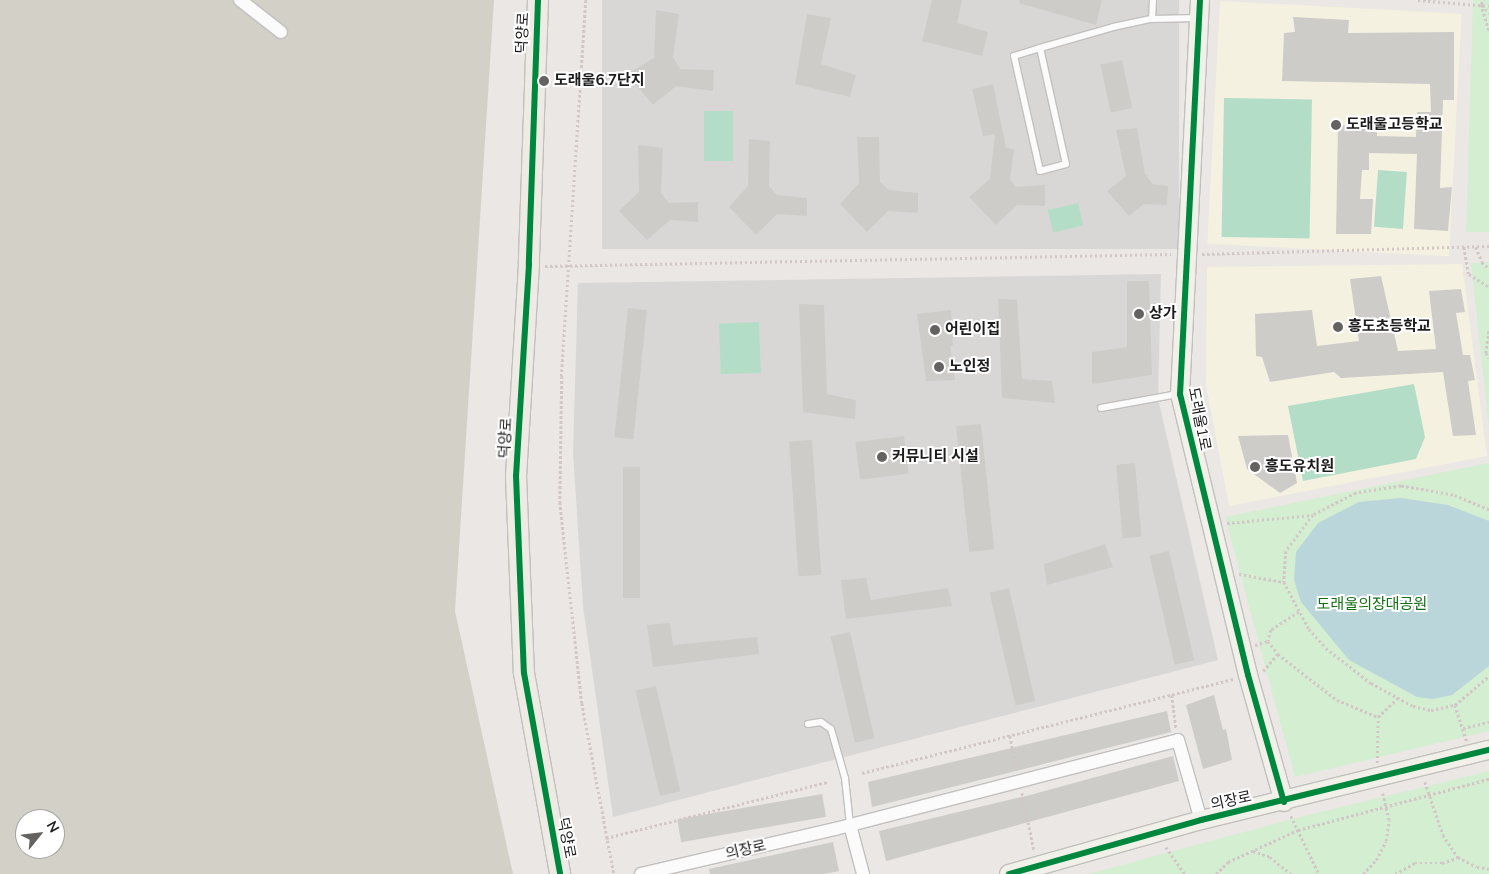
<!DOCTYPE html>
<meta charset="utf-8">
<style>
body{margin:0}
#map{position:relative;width:1489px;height:874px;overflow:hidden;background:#eae7e4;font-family:"Nunito Sans","Noto Sans KR",sans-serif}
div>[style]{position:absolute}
.residential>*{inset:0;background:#d9d7d6;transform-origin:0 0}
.education>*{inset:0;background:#f4f1e0;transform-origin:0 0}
.construction>*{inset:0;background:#d3d1c7}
.park>*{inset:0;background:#d4eed2}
.pitch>*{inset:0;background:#b4ddc8;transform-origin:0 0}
.water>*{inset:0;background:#bad6da}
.building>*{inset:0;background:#ceccc9;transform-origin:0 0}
.path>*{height:2.5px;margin-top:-1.25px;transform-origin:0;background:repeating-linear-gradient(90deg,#d3c6c6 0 2.5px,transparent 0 5px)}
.roads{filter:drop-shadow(1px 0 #c1c0bf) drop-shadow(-1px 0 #c1c0bf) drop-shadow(0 1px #c1c0bf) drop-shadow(0 -1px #c1c0bf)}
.lane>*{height:6px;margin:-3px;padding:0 3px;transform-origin:3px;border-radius:3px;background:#fcfbfb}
.street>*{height:12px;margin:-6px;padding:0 6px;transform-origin:6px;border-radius:6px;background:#fcfbfb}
.secondary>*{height:18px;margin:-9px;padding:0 9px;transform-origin:9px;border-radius:9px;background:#f2f1e9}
.primary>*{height:20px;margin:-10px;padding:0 10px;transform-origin:10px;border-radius:10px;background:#eeeae4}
.cycleway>*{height:6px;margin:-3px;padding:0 3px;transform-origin:3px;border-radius:3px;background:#00873e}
.dots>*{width:14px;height:14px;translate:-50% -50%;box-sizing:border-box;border:2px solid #fff;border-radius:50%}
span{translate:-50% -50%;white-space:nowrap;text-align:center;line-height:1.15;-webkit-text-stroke:4px #fff;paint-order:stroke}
.street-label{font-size:15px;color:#1c1c1c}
.poi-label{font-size:15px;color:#1c1c1c;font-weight:700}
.left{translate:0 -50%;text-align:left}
.park-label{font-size:15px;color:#156f16}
.north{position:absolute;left:15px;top:809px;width:50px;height:50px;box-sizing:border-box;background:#fff;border:1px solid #a4a4a4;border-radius:50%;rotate:61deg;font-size:14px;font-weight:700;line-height:20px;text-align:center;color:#1c1c1c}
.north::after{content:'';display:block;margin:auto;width:18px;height:22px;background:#646362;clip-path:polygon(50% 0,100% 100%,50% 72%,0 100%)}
</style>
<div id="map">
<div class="residential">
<div style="left:602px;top:0;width:577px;height:249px"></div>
<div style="clip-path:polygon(1161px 274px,1158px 398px,1218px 660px,613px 817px,583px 606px,573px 452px,578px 283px)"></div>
</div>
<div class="education">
<div style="left:1220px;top:1px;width:242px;height:243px;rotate:3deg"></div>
<div style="clip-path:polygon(1462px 264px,1487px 456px,1229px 506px,1206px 386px,1207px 267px)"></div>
</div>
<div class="construction">
<div style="clip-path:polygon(evenodd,0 0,494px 0,455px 611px,513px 874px,0 874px,0 0,25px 819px,55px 819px,55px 849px,25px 849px,25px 819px)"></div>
</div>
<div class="park">
<div style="clip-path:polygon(1473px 0,1489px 0,1489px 232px,1466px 232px)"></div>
<div style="clip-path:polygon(1489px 262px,1489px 426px,1471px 263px)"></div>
<div style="clip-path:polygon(1489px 463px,1489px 731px,1295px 777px,1225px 517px)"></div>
<div style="clip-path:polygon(1489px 771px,1489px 874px,1088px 874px,1292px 819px)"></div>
</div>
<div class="pitch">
<div style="left:1224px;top:98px;width:88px;height:139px;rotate:1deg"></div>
<div style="left:704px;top:111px;width:29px;height:50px"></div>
<div style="left:1378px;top:170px;width:29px;height:57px;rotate:4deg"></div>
<div style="left:1078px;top:203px;width:23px;height:31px;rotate:77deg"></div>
<div style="left:759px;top:322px;width:51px;height:40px;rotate:88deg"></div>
<div style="clip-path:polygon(1414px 384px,1425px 437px,1416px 459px,1303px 481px,1288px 406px)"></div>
</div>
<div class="water">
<div style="clip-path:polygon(1401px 498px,1448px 505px,1489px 521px,1489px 666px,1452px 695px,1433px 699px,1417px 697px,1349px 660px,1301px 602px,1294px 580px,1296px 552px,1318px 523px,1359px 502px)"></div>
</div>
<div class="building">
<div style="clip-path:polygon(932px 0,962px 0,957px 23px,988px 32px,982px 56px,922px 41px)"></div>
<div style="clip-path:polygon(1020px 0,1102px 0,1096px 25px,1019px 3px)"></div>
<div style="clip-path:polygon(656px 10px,679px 14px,673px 57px,680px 69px,714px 70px,713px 91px,676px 86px,653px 105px,627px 74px,654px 58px)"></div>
<div style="clip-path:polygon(807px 14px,831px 18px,821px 64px,856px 75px,850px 97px,795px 84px)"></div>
<div style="clip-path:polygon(1293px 17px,1349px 20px,1348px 33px,1454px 32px,1454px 100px,1443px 100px,1440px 188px,1452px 187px,1448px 231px,1414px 229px,1417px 154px,1369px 153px,1369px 170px,1362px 170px,1360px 199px,1373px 199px,1371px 234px,1336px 234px,1338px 125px,1377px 126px,1377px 136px,1416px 137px,1417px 112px,1431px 112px,1430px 84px,1282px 81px,1284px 33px,1295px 32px)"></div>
<div style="left:1122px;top:60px;width:49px;height:22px;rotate:78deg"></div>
<div style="clip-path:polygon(993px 84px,1006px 148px,1014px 149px,1010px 179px,1016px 187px,1045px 185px,1045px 206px,1017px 205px,996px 225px,969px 197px,990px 179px,995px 134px,983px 136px,972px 89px)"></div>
<div style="clip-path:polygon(1137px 128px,1145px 174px,1153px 184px,1168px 186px,1167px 205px,1144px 204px,1129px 216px,1107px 191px,1126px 176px,1116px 130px)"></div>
<div style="clip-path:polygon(857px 137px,879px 137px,880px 182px,889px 190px,918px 193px,918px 213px,888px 211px,867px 232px,840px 204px,859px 183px)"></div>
<div style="clip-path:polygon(749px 139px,770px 141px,769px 186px,777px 195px,807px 198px,807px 216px,777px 214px,756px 235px,729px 207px,748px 186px)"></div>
<div style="clip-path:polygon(638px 145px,663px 148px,661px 193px,669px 203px,698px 202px,698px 222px,670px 220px,647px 240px,619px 211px,639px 192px)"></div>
<div style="clip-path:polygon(1381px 276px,1398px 351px,1436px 349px,1429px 291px,1461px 289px,1465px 312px,1456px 313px,1463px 355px,1470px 355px,1475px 380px,1468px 381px,1476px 435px,1453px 436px,1443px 372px,1341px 378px,1334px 372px,1270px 382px,1262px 357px,1256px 356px,1255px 314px,1312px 310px,1317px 346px,1359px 341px,1350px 279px)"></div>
<div style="clip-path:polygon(1127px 281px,1149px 281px,1152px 375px,1092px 384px,1092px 352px,1127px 347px)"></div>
<div style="clip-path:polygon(998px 299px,1017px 300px,1022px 379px,1052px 381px,1055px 403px,1002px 398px)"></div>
<div style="clip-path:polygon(799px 304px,824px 305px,827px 394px,856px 400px,855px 419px,803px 412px)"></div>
<div style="left:628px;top:308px;width:19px;height:130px;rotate:6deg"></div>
<div style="clip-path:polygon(951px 310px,953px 345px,950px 346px,955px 380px,926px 381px,917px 314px)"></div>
<div style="left:981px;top:424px;width:126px;height:25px;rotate:84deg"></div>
<div style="clip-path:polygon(1288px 435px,1297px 483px,1280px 493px,1247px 469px,1238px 436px)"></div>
<div style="left:904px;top:436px;width:38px;height:49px;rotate:83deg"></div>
<div style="left:812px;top:440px;width:135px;height:23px;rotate:86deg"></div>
<div style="left:1135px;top:463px;width:74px;height:19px;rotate:85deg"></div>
<div style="left:623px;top:467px;width:17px;height:131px"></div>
<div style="clip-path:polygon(1105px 544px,1113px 567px,1047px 585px,1044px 564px)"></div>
<div style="left:1169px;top:551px;width:112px;height:20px;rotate:77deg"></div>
<div style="clip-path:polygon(866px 578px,871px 600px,948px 588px,952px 606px,846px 619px,841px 580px)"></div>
<div style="left:1009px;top:588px;width:116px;height:20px;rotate:77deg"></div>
<div style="clip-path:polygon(670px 623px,673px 645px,757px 637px,759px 654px,653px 667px,647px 625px)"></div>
<div style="left:850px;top:632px;width:109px;height:20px;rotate:77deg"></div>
<div style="left:656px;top:686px;width:108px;height:21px;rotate:77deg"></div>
<div style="clip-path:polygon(1214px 695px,1223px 730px,1226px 729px,1232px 760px,1203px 769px,1186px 705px)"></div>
<div style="clip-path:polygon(1167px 711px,1171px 732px,872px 807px,868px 782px)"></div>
<div style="clip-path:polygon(1173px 756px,1179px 781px,886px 861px,879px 831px,1030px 795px)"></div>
<div style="left:822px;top:794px;width:23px;height:147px;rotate:80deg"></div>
<div style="clip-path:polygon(833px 842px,839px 871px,824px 874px,710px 874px,709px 869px)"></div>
</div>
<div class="path">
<div style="left:586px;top:0;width:377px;rotate:93.7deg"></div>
<div style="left:562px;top:376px;width:126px;rotate:90.9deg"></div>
<div style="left:560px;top:502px;width:202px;rotate:83.8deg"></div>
<div style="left:582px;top:703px;width:174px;rotate:79.4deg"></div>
<div style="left:1418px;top:0;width:71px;rotate:4.8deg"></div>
<div style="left:1481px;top:4px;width:28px;rotate:73deg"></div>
<div style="left:1481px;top:4px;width:5px;rotate:-53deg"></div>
<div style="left:1482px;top:5px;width:11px;rotate:49deg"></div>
<div style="left:1464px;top:247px;width:27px;rotate:80deg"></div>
<div style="left:1469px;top:274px;width:24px;rotate:33deg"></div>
<div style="left:1476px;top:247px;width:16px;rotate:68deg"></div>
<div style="left:1482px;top:262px;width:10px;rotate:45deg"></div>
<div style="left:1202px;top:254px;width:287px;rotate:-1.6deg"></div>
<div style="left:545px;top:266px;width:626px;rotate:-1.1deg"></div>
<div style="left:1489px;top:331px;width:22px;rotate:98deg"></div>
<div style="left:1486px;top:353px;width:6px;rotate:59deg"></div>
<div style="left:1489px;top:510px;width:39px;rotate:-157deg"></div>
<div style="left:1453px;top:495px;width:53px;rotate:-170.2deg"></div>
<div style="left:1401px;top:486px;width:46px;rotate:171.2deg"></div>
<div style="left:1356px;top:493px;width:48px;rotate:152.9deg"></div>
<div style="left:1313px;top:515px;width:45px;rotate:126.9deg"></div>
<div style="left:1286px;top:551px;width:31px;rotate:94deg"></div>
<div style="left:1284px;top:582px;width:53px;rotate:62deg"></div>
<div style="left:1309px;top:629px;width:25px;rotate:48deg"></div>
<div style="left:1326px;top:648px;width:57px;rotate:37.9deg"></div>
<div style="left:1371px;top:683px;width:48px;rotate:28.7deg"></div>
<div style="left:1413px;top:706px;width:18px;rotate:13deg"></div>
<div style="left:1431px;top:710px;width:25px;rotate:-12deg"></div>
<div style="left:1455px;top:705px;width:45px;rotate:-40.5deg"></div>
<div style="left:1227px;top:523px;width:86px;rotate:-5.3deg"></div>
<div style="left:1239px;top:574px;width:46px;rotate:10.1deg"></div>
<div style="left:1299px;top:612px;width:33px;rotate:147deg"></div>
<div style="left:1271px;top:630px;width:11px;rotate:105deg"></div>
<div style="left:1268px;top:641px;width:16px;rotate:52deg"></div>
<div style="left:1278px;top:654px;width:75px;rotate:37.9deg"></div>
<div style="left:1337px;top:700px;width:44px;rotate:22.5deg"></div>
<div style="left:1378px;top:717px;width:28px;rotate:-44deg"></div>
<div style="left:1255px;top:645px;width:14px;rotate:-17deg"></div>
<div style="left:1263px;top:671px;width:23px;rotate:-49deg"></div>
<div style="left:1172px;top:695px;width:34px;rotate:83deg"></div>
<div style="left:1455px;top:705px;width:38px;rotate:72deg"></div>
<div style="left:1463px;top:728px;width:27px;rotate:-13deg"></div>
<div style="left:1010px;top:736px;width:34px;rotate:78deg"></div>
<div style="left:1377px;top:763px;width:46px;rotate:-88.8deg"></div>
<div style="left:862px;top:773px;width:383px;rotate:-14.2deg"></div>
<div style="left:1425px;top:782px;width:56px;rotate:71.2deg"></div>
<div style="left:1443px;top:835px;width:27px;rotate:56deg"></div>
<div style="left:1458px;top:857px;width:21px;rotate:28deg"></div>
<div style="left:1477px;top:867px;width:12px;rotate:9deg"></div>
<div style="left:1022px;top:793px;width:58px;rotate:78.1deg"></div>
<div style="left:1291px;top:816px;width:64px;rotate:64.2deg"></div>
<div style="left:606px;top:838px;width:228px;rotate:-14.2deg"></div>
<div style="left:1166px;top:847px;width:33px;rotate:55deg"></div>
<div style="left:1253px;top:851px;width:18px;rotate:19deg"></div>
<div style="left:1270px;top:857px;width:27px;rotate:39deg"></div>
<div style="left:1216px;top:874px;width:17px;rotate:-45deg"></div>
<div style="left:1228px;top:862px;width:77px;rotate:-24.6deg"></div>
<div style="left:1298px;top:830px;width:198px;rotate:-15deg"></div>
<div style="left:1363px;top:874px;width:19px;rotate:-47deg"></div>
<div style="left:1376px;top:860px;width:21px;rotate:-62deg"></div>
<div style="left:1386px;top:841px;width:21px;rotate:-82deg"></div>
<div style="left:1389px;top:820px;width:29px;rotate:-104deg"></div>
<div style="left:1395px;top:874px;width:23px;rotate:-29deg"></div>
<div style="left:1415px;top:863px;width:27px"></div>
<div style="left:1442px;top:863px;width:16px;rotate:-18deg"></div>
</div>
<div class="roads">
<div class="lane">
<div style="left:1152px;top:19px;width:19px;rotate:-87deg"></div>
<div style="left:1040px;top:48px;width:119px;rotate:77.4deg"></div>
<div style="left:1066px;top:164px;width:27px;rotate:165deg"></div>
<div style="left:1040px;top:171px;width:118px;rotate:-102.7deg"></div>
<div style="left:1014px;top:56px;width:27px;rotate:-17deg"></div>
<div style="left:1040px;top:48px;width:76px;rotate:-16deg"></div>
<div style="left:1113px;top:27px;width:40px;rotate:-12deg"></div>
<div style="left:1152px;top:19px;width:45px;rotate:-1.3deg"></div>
<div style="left:1101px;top:408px;width:78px;rotate:-10.3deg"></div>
<div style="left:808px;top:724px;width:13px;rotate:-9deg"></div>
<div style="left:821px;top:722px;width:12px;rotate:35deg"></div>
<div style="left:831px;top:729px;width:51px;rotate:74.1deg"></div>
<div style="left:845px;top:778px;width:47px;rotate:83.9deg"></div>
</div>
<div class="street">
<div style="left:240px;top:0;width:52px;rotate:38deg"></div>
<div style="left:850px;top:825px;width:51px;rotate:75.1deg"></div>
<div style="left:641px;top:874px;width:199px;rotate:-13.1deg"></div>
<div style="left:835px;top:829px;width:354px;rotate:-14.5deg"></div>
<div style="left:1178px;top:740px;width:83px;rotate:74deg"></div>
</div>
<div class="secondary">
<div style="left:1200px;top:0;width:395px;rotate:92.9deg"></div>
<div style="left:1180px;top:394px;width:289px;rotate:76.4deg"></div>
<div style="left:1248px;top:675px;width:132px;rotate:74.2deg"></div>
<div style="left:1009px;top:874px;width:199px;rotate:-15.7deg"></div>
<div style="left:1201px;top:820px;width:296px;rotate:-13.7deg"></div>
</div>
<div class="primary">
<div style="left:538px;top:0;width:264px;rotate:92deg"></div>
<div style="left:529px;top:264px;width:212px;rotate:93.5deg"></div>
<div style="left:516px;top:476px;width:197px;rotate:87.7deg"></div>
<div style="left:524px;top:673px;width:204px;rotate:79.8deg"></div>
</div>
</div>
<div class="cycleway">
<div style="left:538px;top:0;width:264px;rotate:92deg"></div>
<div style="left:529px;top:264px;width:212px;rotate:93.5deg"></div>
<div style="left:516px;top:476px;width:197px;rotate:87.7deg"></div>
<div style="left:524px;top:673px;width:204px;rotate:79.8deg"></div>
<div style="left:1200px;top:0;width:395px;rotate:92.9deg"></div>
<div style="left:1180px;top:394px;width:289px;rotate:76.4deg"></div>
<div style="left:1248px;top:675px;width:132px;rotate:74.2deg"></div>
<div style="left:1009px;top:874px;width:199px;rotate:-15.7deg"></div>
<div style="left:1201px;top:820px;width:296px;rotate:-13.7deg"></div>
</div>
<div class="dots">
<div style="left:544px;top:81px;background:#646362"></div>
<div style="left:1336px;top:125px;background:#646362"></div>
<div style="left:1139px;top:314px;background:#646362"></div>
<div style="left:1338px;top:327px;background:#646362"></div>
<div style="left:935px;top:330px;background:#646362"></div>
<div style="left:939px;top:367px;background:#646362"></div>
<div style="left:882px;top:457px;background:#646362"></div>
<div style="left:1255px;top:467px;background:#646362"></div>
</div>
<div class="street-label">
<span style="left:523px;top:33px;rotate:-87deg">덕양로</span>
<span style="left:1199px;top:419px;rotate:79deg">도래울1로</span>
<span style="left:506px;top:438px;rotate:-87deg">덕양로</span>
<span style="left:1231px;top:801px;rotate:-12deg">의장로</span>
<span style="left:566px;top:838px;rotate:79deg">덕양로</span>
<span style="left:746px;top:850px;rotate:-13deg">의장로</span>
</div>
<div class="poi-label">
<span class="left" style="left:554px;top:81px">도래울6.7단지</span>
<span class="left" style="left:1346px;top:125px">도래울고등학교</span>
<span class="left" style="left:1149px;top:314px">상가</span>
<span class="left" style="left:1348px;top:327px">흥도초등학교</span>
<span class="left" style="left:945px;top:330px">어린이집</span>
<span class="left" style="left:949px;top:367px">노인정</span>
<span class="left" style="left:892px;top:457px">커뮤니티 시설</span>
<span class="left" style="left:1265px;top:467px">흥도유치원</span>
</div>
<div class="park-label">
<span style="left:1372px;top:605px">도래울의장대공원</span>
</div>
<div class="north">N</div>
</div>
